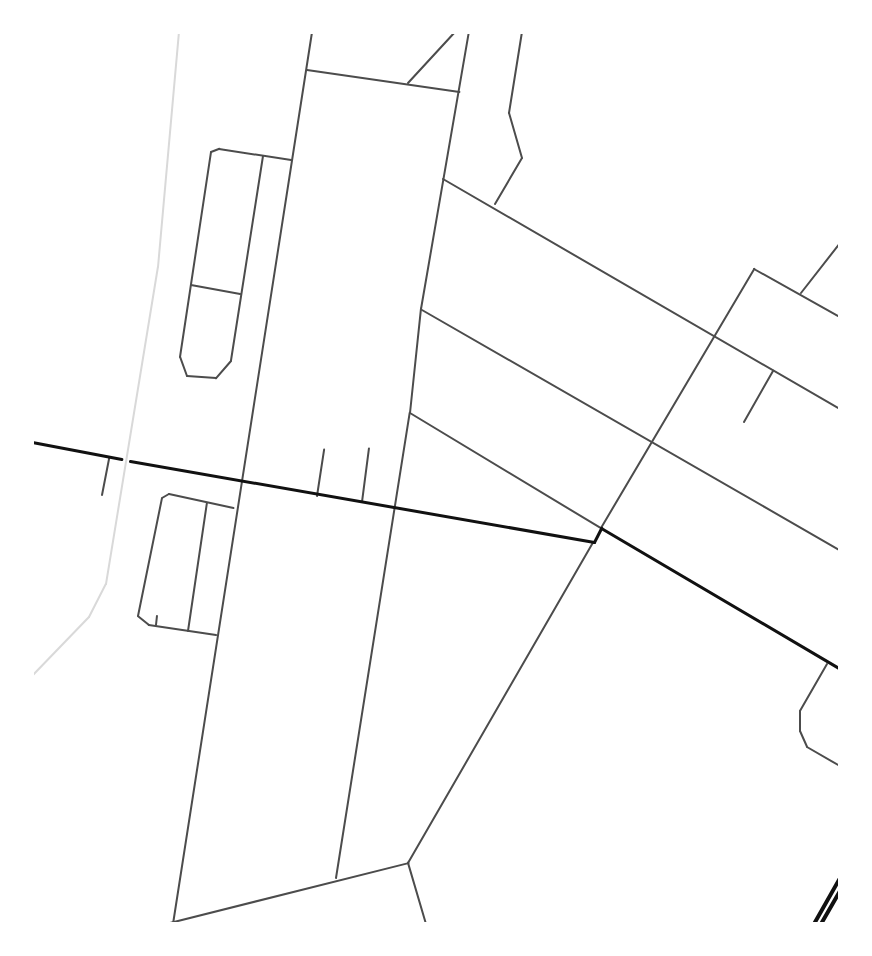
<!DOCTYPE html>
<style>
body{margin:0}
#map{position:relative;width:872px;height:956px;overflow:hidden;background:#fff;font-family:Overpass,sans-serif}
div>[style]{position:absolute}
.stream>*{height:2px;margin:-1px;padding:0 1px;transform-origin:1px;border-radius:1px;background:#d9d9d9}
.minor>*{height:2px;margin:-1px;padding:0 1px;transform-origin:1px;border-radius:1px;background:#4c4c4c}
.secondary>*{height:3px;margin:-1.5px;padding:0 1.5px;transform-origin:1.5px;border-radius:1.5px;background:#111}
.primary>*{height:4px;margin:-2px;padding:0 2px;transform-origin:2px;border-radius:2px;background:#111}
span{translate:-50% -50%;white-space:nowrap;text-align:center;line-height:1.15;-webkit-text-stroke:7px #fff;paint-order:stroke}
.frame{position:absolute;inset:0;border:34px solid #fff;pointer-events:none}
</style>
<div id="map">
<div class="stream">
<div style="left:32px;top:676px;width:82px;rotate:-46deg"></div>
<div style="left:89px;top:617px;width:37px;rotate:-63deg"></div>
<div style="left:106px;top:584px;width:321px;rotate:-80.7deg"></div>
<div style="left:158px;top:267px;width:236px;rotate:-84.9deg"></div>
</div>
<div class="minor">
<div style="left:307px;top:70px;width:154px;rotate:8.2deg"></div>
<div style="left:408px;top:83px;width:69px;rotate:-47.3deg"></div>
<div style="left:263px;top:156px;width:207px;rotate:98.9deg"></div>
<div style="left:231px;top:361px;width:23px;rotate:131deg"></div>
<div style="left:216px;top:378px;width:29px;rotate:-176deg"></div>
<div style="left:187px;top:376px;width:20px;rotate:-110deg"></div>
<div style="left:180px;top:357px;width:207px;rotate:-81.4deg"></div>
<div style="left:211px;top:152px;width:9px;rotate:-21deg"></div>
<div style="left:219px;top:149px;width:73px;rotate:8.7deg"></div>
<div style="left:443px;top:179px;width:459px;rotate:30.1deg"></div>
<div style="left:495px;top:204px;width:53px;rotate:-59.6deg"></div>
<div style="left:522px;top:158px;width:47px;rotate:-106.1deg"></div>
<div style="left:509px;top:113px;width:82px;rotate:-80.9deg"></div>
<div style="left:191px;top:285px;width:50px;rotate:10.4deg"></div>
<div style="left:801px;top:293px;width:63px;rotate:-52deg"></div>
<div style="left:422px;top:310px;width:482px;rotate:29.9deg"></div>
<div style="left:410px;top:413px;width:223px;rotate:31.1deg"></div>
<div style="left:601px;top:528px;width:301px;rotate:-59.4deg"></div>
<div style="left:754px;top:269px;width:98px;rotate:29.2deg"></div>
<div style="left:744px;top:422px;width:59px;rotate:-60.4deg"></div>
<div style="left:102px;top:495px;width:38px;rotate:-79deg"></div>
<div style="left:317px;top:496px;width:47px;rotate:-81.3deg"></div>
<div style="left:362px;top:502px;width:54px;rotate:-82.6deg"></div>
<div style="left:156px;top:625px;width:9px;rotate:-84deg"></div>
<div style="left:188px;top:631px;width:129px;rotate:-81.6deg"></div>
<div style="left:216px;top:635px;width:68px;rotate:-171.5deg"></div>
<div style="left:149px;top:625px;width:14px;rotate:-141deg"></div>
<div style="left:138px;top:616px;width:120px;rotate:-78.5deg"></div>
<div style="left:162px;top:498px;width:8px;rotate:-30deg"></div>
<div style="left:169px;top:494px;width:66px;rotate:12.2deg"></div>
<div style="left:827px;top:664px;width:54px;rotate:119.9deg"></div>
<div style="left:800px;top:711px;width:20px;rotate:90deg"></div>
<div style="left:800px;top:731px;width:17px;rotate:66deg"></div>
<div style="left:807px;top:747px;width:38px;rotate:30deg"></div>
<div style="left:336px;top:878px;width:471px;rotate:-81deg"></div>
<div style="left:410px;top:413px;width:105px;rotate:-84deg"></div>
<div style="left:421px;top:309px;width:281px;rotate:-80.2deg"></div>
<div style="left:166px;top:924px;width:250px;rotate:-14.1deg"></div>
<div style="left:173px;top:924px;width:903px;rotate:-81.14deg"></div>
<div style="left:426px;top:924px;width:64px;rotate:-106.4deg"></div>
<div style="left:408px;top:863px;width:370px;rotate:-60deg"></div>
</div>
<div class="secondary">
<div style="left:32px;top:442px;width:91px;rotate:10.8deg"></div>
<div style="left:130px;top:461px;width:471px;rotate:9.9deg"></div>
<div style="left:594px;top:542px;width:16px;rotate:-63deg"></div>
<div style="left:601px;top:528px;width:277px;rotate:30.5deg"></div>
</div>
<div class="primary">
<div style="left:814px;top:924px;width:53px;rotate:-60.5deg"></div>
<div style="left:821px;top:924px;width:38px;rotate:-60deg"></div>
</div>
<div class="frame"></div>
</div>
